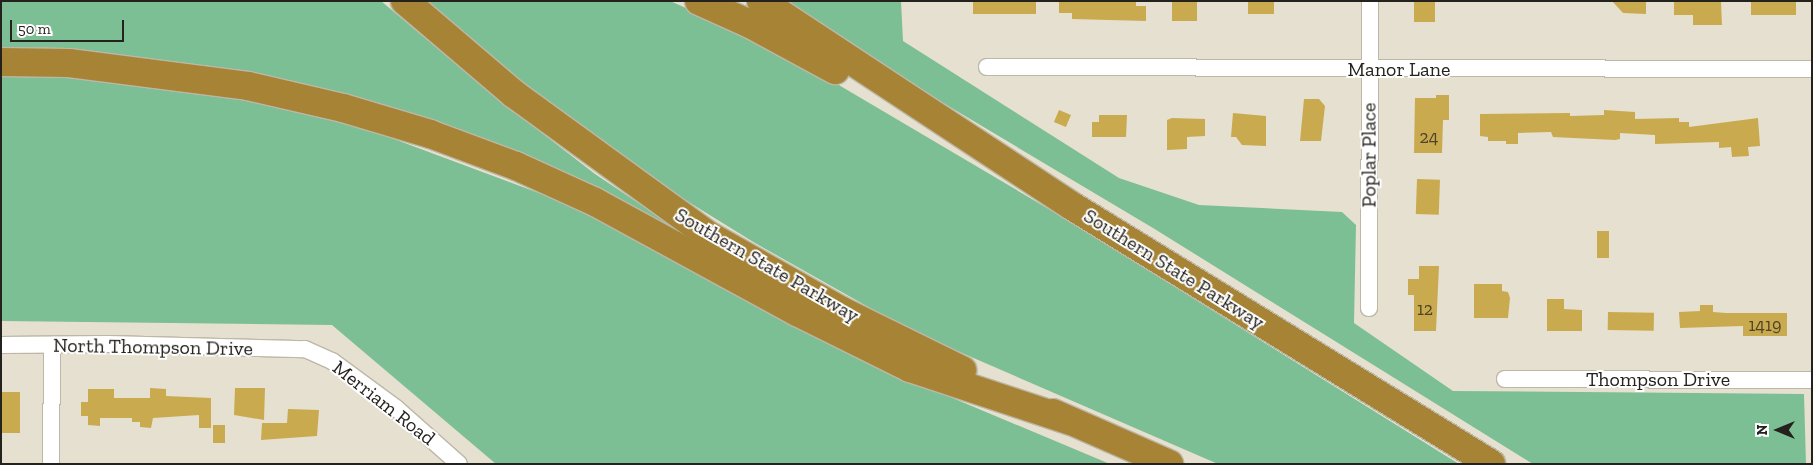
<!DOCTYPE html>
<style>
body{margin:0}
#map{position:relative;width:1813px;height:465px;overflow:hidden;background:#e6e0d0;font-family:"Zilla Slab",serif}
div>[style]{position:absolute}
.green>*{inset:0;background:#7dbf94}
.building>*{inset:0;background:#caaa4f;transform-origin:0 0}
.roads{filter:drop-shadow(1px 0 #bdb7a7) drop-shadow(-1px 0 #bdb7a7) drop-shadow(0 1px #bdb7a7) drop-shadow(0 -1px #bdb7a7)}
.minor>*{height:16px;margin:-8px;padding:0 8px;transform-origin:8px;border-radius:8px;background:#fff}
.motorway>*{height:28px;margin:-14px;padding:0 14px;transform-origin:14px;border-radius:14px;background:#a78435}
span{translate:-50% -50%;white-space:nowrap;text-align:center;line-height:1.15;-webkit-text-stroke:4px #fff;paint-order:stroke}
.number-label{font-size:18px;color:#4e4429}
.number-label span{-webkit-text-stroke-width:0}
.street-label{font-size:20px;color:#24221c}
.frame{position:absolute;inset:0;border:2px solid #24221c;pointer-events:none}
.north{position:absolute;left:1753px;top:405px;width:50px;height:50px;-webkit-text-stroke:4px #fff;paint-order:stroke;rotate:270deg;font-size:14px;font-weight:700;line-height:20px;text-align:center;color:#24221c}
.north::after{content:'';display:block;margin:auto;width:18px;height:22px;background:#24221c;clip-path:polygon(50% 0,100% 100%,50% 72%,0 100%)}
.scale{position:absolute;left:10px;top:20px;width:114px;height:22px;box-sizing:border-box;border:2px solid #24221c;border-top:0;padding-left:6px;font-size:15px;line-height:18px;white-space:nowrap;color:#24221c;-webkit-text-stroke:4px #fff;paint-order:stroke}
</style>
<div id="map">
<div class="green">
<div style="clip-path:polygon(1px 1px,381px 1px,494px 96px,595px 174px,701px 245px,395px 114px,1px 54px)"></div>
<div style="clip-path:polygon(424px 1px,670px 1px,771px 45px,1064px 218px,1459px 464px,1218px 464px,909px 330px,755px 243px,619px 159px,483px 56px)"></div>
<div style="clip-path:polygon(786px 1px,901px 1px,903px 41px,1119px 178px,1199px 205px,1342px 212px,1356px 225px,1354px 323px,1453px 391px,1804px 394px,1806px 464px,1533px 464px,1153px 228px,871px 60px)"></div>
<div style="clip-path:polygon(1px 73px,63px 76px,203px 93px,335px 117px,582px 209px,815px 333px,955px 399px,1110px 464px,496px 464px,332px 325px,1px 321px)"></div>
</div>
<div class="building">
<div style="left:973px;top:1px;width:63px;height:13px"></div>
<div style="clip-path:polygon(1059px 1px,1136px 1px,1136px 6px,1146px 6px,1146px 21px,1072px 19px,1072px 13px,1059px 13px)"></div>
<div style="left:1172px;top:1px;width:25px;height:20px"></div>
<div style="left:1248px;top:1px;width:26px;height:13px"></div>
<div style="left:1414px;top:1px;width:21px;height:21px"></div>
<div style="clip-path:polygon(1612px 1px,1646px 1px,1646px 14px,1623px 13px)"></div>
<div style="clip-path:polygon(1674px 1px,1721px 1px,1722px 25px,1693px 25px,1693px 15px,1674px 15px)"></div>
<div style="left:1751px;top:1px;width:45px;height:14px"></div>
<div style="clip-path:polygon(1436px 95px,1449px 95px,1449px 120px,1443px 120px,1442px 153px,1414px 153px,1415px 98px,1436px 98px)"></div>
<div style="clip-path:polygon(1304px 99px,1319px 99px,1325px 106px,1321px 141px,1300px 141px)"></div>
<div style="left:1059px;top:110px;width:13px;height:13px;rotate:23deg"></div>
<div style="clip-path:polygon(1604px 110px,1635px 112px,1635px 119px,1679px 118px,1679px 122px,1689px 122px,1689px 127px,1758px 118px,1760px 146px,1748px 147px,1749px 156px,1732px 157px,1731px 147px,1719px 148px,1719px 142px,1655px 144px,1655px 135px,1620px 133px,1620px 139px,1615px 140px,1553px 137px,1551px 132px,1518px 133px,1518px 144px,1506px 144px,1506px 141px,1488px 141px,1488px 137px,1480px 136px,1480px 114px,1570px 113px,1570px 116px,1604px 115px)"></div>
<div style="clip-path:polygon(1233px 113px,1266px 116px,1266px 146px,1242px 145px,1236px 137px,1231px 137px)"></div>
<div style="clip-path:polygon(1099px 115px,1127px 115px,1126px 137px,1092px 137px,1092px 122px,1099px 122px)"></div>
<div style="clip-path:polygon(1172px 118px,1205px 119px,1205px 136px,1187px 137px,1187px 149px,1167px 150px,1167px 120px)"></div>
<div style="left:1417px;top:179px;width:23px;height:35px;rotate:2deg"></div>
<div style="left:1597px;top:231px;width:12px;height:27px"></div>
<div style="clip-path:polygon(1419px 266px,1439px 266px,1436px 331px,1414px 331px,1414px 295px,1408px 295px,1408px 279px,1419px 279px)"></div>
<div style="clip-path:polygon(1474px 284px,1502px 284px,1502px 291px,1508px 292px,1510px 298px,1508px 318px,1474px 318px)"></div>
<div style="clip-path:polygon(1547px 299px,1564px 299px,1564px 309px,1582px 310px,1582px 331px,1547px 331px)"></div>
<div style="clip-path:polygon(1700px 305px,1713px 305px,1713px 312px,1726px 313px,1787px 313px,1787px 336px,1743px 336px,1743px 326px,1680px 328px,1679px 312px,1700px 311px)"></div>
<div style="left:1608px;top:312px;width:46px;height:18px;rotate:1deg"></div>
<div style="clip-path:polygon(150px 388px,166px 389px,166px 396px,211px 398px,211px 428px,199px 428px,199px 415px,153px 418px,151px 428px,140px 427px,140px 422px,132px 422px,132px 418px,100px 418px,100px 426px,88px 425px,88px 416px,81px 416px,81px 402px,88px 402px,88px 389px,114px 389px,114px 398px,150px 398px)"></div>
<div style="clip-path:polygon(235px 388px,265px 388px,264px 420px,234px 415px)"></div>
<div style="left:2px;top:392px;width:18px;height:41px"></div>
<div style="clip-path:polygon(288px 409px,319px 410px,317px 436px,261px 440px,262px 423px,287px 423px)"></div>
<div style="left:213px;top:425px;width:12px;height:18px"></div>
</div>
<div class="roads">
<div class="minor">
<div style="left:987px;top:67px;width:825px;rotate:0.14deg"></div>
<div style="left:1369px;top:308px;width:307px;rotate:-89.8deg"></div>
<div style="left:1px;top:345px;width:107px;rotate:-0.5deg"></div>
<div style="left:108px;top:344px;width:197px;rotate:1.5deg"></div>
<div style="left:305px;top:349px;width:30px;rotate:24deg"></div>
<div style="left:332px;top:361px;width:79px;rotate:36.3deg"></div>
<div style="left:396px;top:408px;width:84px;rotate:41.6deg"></div>
<div style="left:1505px;top:379px;width:307px;rotate:0.2deg"></div>
<div style="left:51px;top:464px;width:119px;rotate:-89.5deg"></div>
</div>
<div class="motorway">
<div style="left:405px;top:1px;width:143px;rotate:40.5deg"></div>
<div style="left:514px;top:94px;width:240px;rotate:36deg"></div>
<div style="left:708px;top:235px;width:154px;rotate:29.6deg"></div>
<div style="left:842px;top:311px;width:134px;rotate:26.2deg"></div>
<div style="left:699px;top:1px;width:56px;rotate:24.3deg"></div>
<div style="left:750px;top:24px;width:97px;rotate:28.4deg"></div>
<div style="left:761px;top:1px;width:372px;rotate:33.4deg"></div>
<div style="left:1072px;top:206px;width:492px;rotate:31.6deg"></div>
<div style="left:1px;top:62px;width:68px;rotate:0.8deg"></div>
<div style="left:69px;top:63px;width:180px;rotate:7.3deg"></div>
<div style="left:248px;top:86px;width:98px;rotate:13deg"></div>
<div style="left:343px;top:108px;width:91px;rotate:16.6deg"></div>
<div style="left:430px;top:134px;width:92px;rotate:20.4deg"></div>
<div style="left:516px;top:166px;width:87px;rotate:24.5deg"></div>
<div style="left:595px;top:202px;width:230px;rotate:28.6deg"></div>
<div style="left:797px;top:312px;width:126px;rotate:26.4deg"></div>
<div style="left:910px;top:368px;width:169px;rotate:18.3deg"></div>
<div style="left:1053px;top:413px;width:127px;rotate:23.7deg"></div>
</div>
</div>
<div class="number-label">
<span style="left:1429px;top:137px">24</span>
<span style="left:1425px;top:309px">12</span>
<span style="left:1765px;top:325px">1419</span>
</div>
<div class="street-label">
<span style="left:1399px;top:69px">Manor Lane</span>
<span style="left:1369px;top:155px;rotate:-90deg">Poplar Place</span>
<span style="left:767px;top:265px;rotate:30deg">Southern State Parkway</span>
<span style="left:1174px;top:269px;rotate:32deg">Southern State Parkway</span>
<span style="left:153px;top:347px;rotate:1deg">North Thompson Drive</span>
<span style="left:1658px;top:379px">Thompson Drive</span>
<span style="left:384px;top:403px;rotate:38deg">Merriam Road</span>
</div>
<div class="frame"></div>
<div class="north">N</div>
<div class="scale">50 m</div>
</div>
